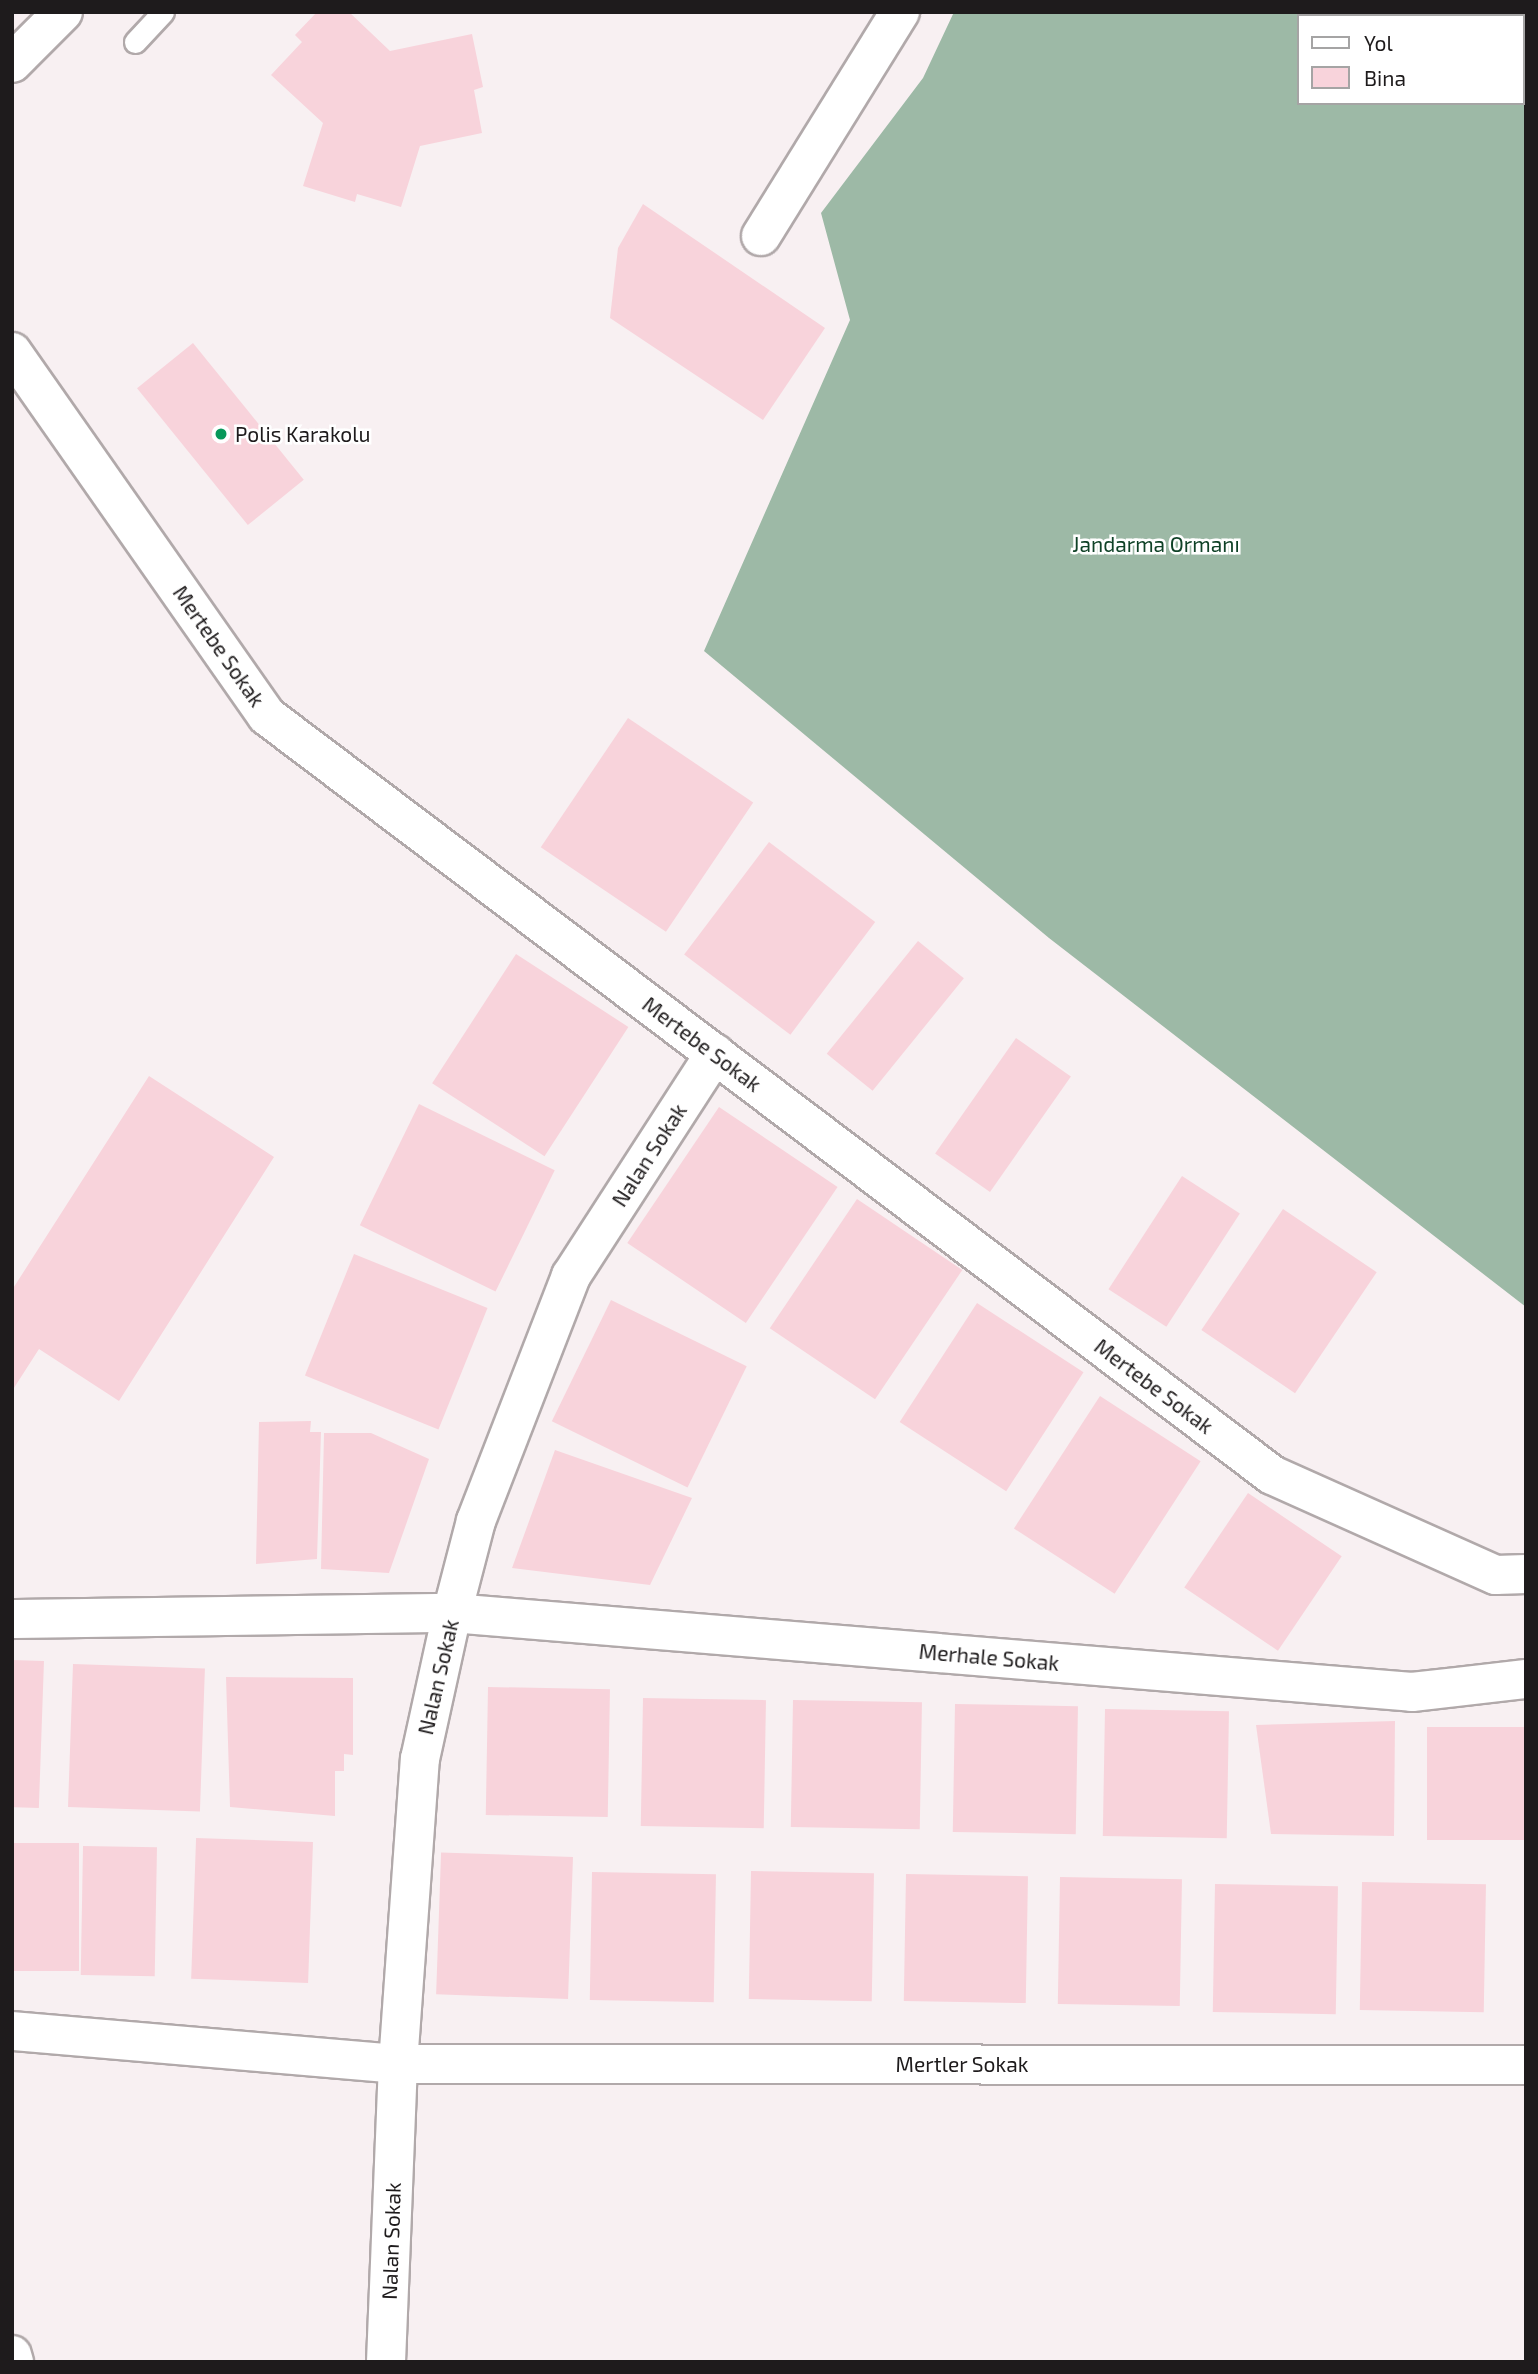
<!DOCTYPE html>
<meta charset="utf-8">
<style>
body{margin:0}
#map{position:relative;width:1538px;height:2374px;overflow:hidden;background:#f8f0f2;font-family:"Exo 2",sans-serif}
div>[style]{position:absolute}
.forest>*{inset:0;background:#9db9a6}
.building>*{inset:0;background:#f8d3db;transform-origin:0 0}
.roads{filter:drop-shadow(2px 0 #b1a9aa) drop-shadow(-2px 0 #b1a9aa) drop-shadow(0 2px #b1a9aa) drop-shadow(0 -2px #b1a9aa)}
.service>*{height:21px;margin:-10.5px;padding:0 10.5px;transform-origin:10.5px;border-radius:10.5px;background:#fff}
.minor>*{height:38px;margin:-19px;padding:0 19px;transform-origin:19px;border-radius:19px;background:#fff}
.secondary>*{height:38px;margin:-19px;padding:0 19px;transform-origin:19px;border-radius:19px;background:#fff}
.dots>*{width:19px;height:19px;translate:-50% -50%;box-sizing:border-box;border:4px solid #fff;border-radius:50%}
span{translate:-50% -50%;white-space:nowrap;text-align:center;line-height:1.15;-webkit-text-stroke:5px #fff;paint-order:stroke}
.poi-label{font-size:21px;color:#1e1b1c}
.left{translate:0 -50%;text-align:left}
.park-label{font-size:21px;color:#0f4227}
.street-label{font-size:21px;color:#1e1b1c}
.frame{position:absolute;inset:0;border:14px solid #1e1b1c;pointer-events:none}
.legend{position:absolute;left:1297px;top:14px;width:228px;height:91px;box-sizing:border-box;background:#fff;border:2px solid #a5a4a4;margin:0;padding:9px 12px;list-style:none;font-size:21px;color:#1e1b1c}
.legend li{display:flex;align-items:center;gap:14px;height:35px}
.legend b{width:35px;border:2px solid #a5a4a4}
</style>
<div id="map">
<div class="forest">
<div style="clip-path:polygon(evenodd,954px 12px,1526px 12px,1526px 1307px,1049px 938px,704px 651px,850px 320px,821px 213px,923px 78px,954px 12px,1298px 16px,1522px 16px,1522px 103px,1298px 103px,1298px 16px)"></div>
</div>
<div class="building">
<div style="clip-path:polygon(317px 12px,349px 12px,390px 51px,472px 34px,483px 87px,474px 90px,482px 133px,420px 146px,401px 207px,357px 194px,355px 202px,303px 186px,323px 123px,271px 75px,302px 42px,295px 35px)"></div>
<div style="clip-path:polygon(643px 204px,825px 328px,763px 420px,610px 318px,618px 248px)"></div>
<div style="left:193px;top:343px;width:176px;height:72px;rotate:51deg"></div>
<div style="left:628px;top:718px;width:151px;height:156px;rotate:34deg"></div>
<div style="left:769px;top:842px;width:133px;height:141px;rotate:37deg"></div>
<div style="left:918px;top:941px;width:59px;height:145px;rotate:39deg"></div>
<div style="left:516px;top:954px;width:134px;height:154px;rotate:33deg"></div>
<div style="left:1016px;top:1038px;width:67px;height:141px;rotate:35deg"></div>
<div style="clip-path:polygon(149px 1076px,274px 1157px,119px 1401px,39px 1349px,12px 1391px,12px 1290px)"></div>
<div style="left:419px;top:1104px;width:151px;height:135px;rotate:26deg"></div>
<div style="left:719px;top:1107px;width:143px;height:164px;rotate:34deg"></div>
<div style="left:1182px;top:1176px;width:69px;height:135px;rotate:33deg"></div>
<div style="left:857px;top:1199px;width:127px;height:156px;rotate:34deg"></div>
<div style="left:1283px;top:1209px;width:113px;height:146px;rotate:34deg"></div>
<div style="left:354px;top:1254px;width:144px;height:131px;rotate:22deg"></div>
<div style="left:611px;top:1300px;width:151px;height:135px;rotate:26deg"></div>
<div style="left:977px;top:1303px;width:127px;height:142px;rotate:33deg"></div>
<div style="left:1100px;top:1396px;width:120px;height:158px;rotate:33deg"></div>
<div style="clip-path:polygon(311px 1421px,310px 1432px,321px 1432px,317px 1559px,256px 1564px,259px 1422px)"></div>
<div style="clip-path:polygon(324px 1433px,371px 1433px,429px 1459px,389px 1573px,321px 1569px)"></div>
<div style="clip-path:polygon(555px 1450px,692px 1498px,650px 1585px,512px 1568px)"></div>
<div style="left:1248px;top:1493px;width:113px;height:114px;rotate:34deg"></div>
<div style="left:12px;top:1660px;width:32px;height:147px;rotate:2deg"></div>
<div style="left:73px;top:1664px;width:132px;height:143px;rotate:2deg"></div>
<div style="clip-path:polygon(226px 1677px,353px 1678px,353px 1755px,344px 1754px,344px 1771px,335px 1771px,335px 1816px,230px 1807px)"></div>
<div style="left:488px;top:1687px;width:122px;height:128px;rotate:1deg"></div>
<div style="left:643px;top:1698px;width:123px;height:128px;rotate:1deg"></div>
<div style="left:793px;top:1700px;width:129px;height:127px;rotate:1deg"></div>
<div style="left:955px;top:1704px;width:123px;height:128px;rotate:1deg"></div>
<div style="left:1105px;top:1709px;width:124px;height:127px;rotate:1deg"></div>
<div style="clip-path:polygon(1395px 1721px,1394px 1836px,1271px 1834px,1256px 1725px)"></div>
<div style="left:1526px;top:1727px;width:113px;height:99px;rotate:90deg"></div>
<div style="left:313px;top:1842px;width:141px;height:117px;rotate:92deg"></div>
<div style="left:12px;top:1843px;width:67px;height:128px"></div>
<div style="left:83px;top:1846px;width:74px;height:129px;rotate:1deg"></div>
<div style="left:573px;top:1857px;width:142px;height:132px;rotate:92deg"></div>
<div style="left:751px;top:1871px;width:123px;height:128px;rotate:1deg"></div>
<div style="left:592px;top:1872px;width:124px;height:128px;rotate:1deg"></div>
<div style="left:906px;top:1874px;width:122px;height:127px;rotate:1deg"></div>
<div style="left:1060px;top:1877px;width:122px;height:127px;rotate:1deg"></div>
<div style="left:1362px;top:1882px;width:124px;height:128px;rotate:1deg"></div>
<div style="left:1215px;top:1884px;width:123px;height:128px;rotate:1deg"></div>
</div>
<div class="roads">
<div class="service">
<div style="left:135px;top:42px;width:41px;rotate:-47deg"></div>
</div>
<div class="minor">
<div style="left:761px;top:236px;width:264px;rotate:-58.2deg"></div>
<div style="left:12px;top:352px;width:444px;rotate:55deg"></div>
<div style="left:267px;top:716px;width:1259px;rotate:37.06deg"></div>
<div style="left:1272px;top:1475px;width:245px;rotate:24.1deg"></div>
<div style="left:1496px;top:1575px;width:30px;rotate:-2deg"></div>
<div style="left:12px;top:1619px;width:440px;rotate:-0.8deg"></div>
<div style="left:452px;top:1613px;width:963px;rotate:4.7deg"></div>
<div style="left:1412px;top:1692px;width:115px;rotate:-6.5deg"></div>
<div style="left:12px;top:2031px;width:387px;rotate:4.9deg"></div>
<div style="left:398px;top:2064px;width:1128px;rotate:0.05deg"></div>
<div style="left:12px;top:2355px;width:7px;rotate:74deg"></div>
<div style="left:386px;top:2362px;width:298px;rotate:-87.7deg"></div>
<div style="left:398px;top:2064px;width:306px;rotate:-85.9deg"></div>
<div style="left:420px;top:1759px;width:149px;rotate:-77.6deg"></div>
<div style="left:452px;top:1613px;width:95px;rotate:-75.4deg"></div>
<div style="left:476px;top:1521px;width:263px;rotate:-68.8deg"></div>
<div style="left:571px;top:1276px;width:265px;rotate:-57.1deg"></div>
</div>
<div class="secondary">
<div style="left:12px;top:63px;width:72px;rotate:-45deg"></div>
</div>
</div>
<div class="dots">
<div style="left:221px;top:434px;background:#07985a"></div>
</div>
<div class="poi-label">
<span class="left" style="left:235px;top:434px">Polis Karakolu</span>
</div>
<div class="park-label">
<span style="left:1156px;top:544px">Jandarma Ormanı</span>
</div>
<div class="street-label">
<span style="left:219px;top:646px;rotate:55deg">Mertebe Sokak</span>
<span style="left:702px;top:1044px;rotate:37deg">Mertebe Sokak</span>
<span style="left:649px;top:1155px;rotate:-57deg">Nalan Sokak</span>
<span style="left:1154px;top:1386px;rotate:37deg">Mertebe Sokak</span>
<span style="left:989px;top:1657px;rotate:5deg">Merhale Sokak</span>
<span style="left:438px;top:1677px;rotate:-77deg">Nalan Sokak</span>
<span style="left:962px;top:2064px">Mertler Sokak</span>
<span style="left:391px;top:2241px;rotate:-88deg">Nalan Sokak</span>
</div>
<div class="frame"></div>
<ul class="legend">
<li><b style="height:9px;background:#fff"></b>Yol</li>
<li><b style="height:19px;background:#f8d3db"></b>Bina</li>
</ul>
</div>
